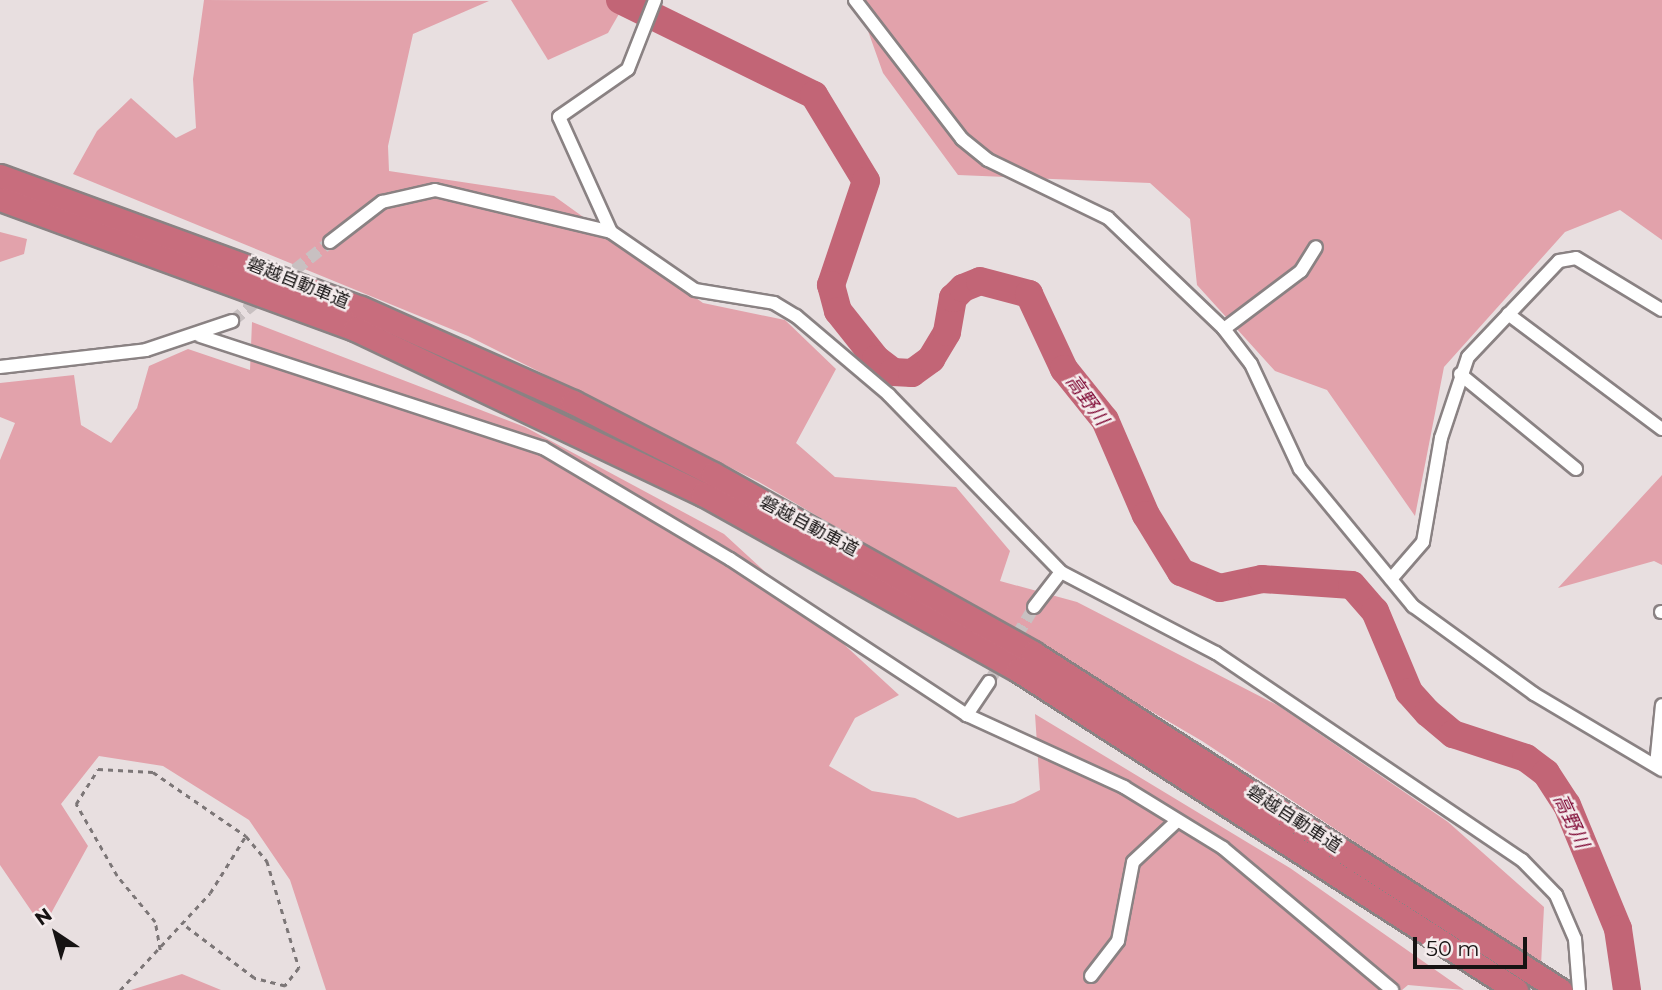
<!DOCTYPE html>
<meta charset="utf-8">
<style>
body{margin:0}
#map{position:relative;width:1662px;height:990px;overflow:hidden;background:#e8dfe0;font-family:Montserrat,"Noto Sans JP",sans-serif}
div>[style]{position:absolute}
.green>*{inset:0;background:#e2a2ab}
.river>*{height:28px;margin:-14px;padding:0 14px;transform-origin:14px;border-radius:14px;background:#c26576}
.street-tunnel>*{height:12px;margin-top:-6px;transform-origin:0;background:repeating-linear-gradient(90deg,#c8c0c1 0 12px,transparent 0 18px)}
.path>*{height:2.5px;margin-top:-1.25px;transform-origin:0;background:repeating-linear-gradient(90deg,#7c7677 0 5px,transparent 0 10px)}
.roads{filter:drop-shadow(2px 0 #8a8283) drop-shadow(-2px 0 #8a8283) drop-shadow(0 2px #8a8283) drop-shadow(0 -2px #8a8283)}
.street>*{height:12px;margin:-6px;padding:0 6px;transform-origin:6px;border-radius:6px;background:#fff}
.highway>*{height:23px;margin:-11.5px;padding:0 11.5px;transform-origin:11.5px;border-radius:11.5px;background:#c86d7d}
span{translate:-50% -50%;white-space:nowrap;text-align:center;line-height:1.15;-webkit-text-stroke:5px #f5eced;paint-order:stroke}
.street-label{font-size:18px;color:#161313}
.water-label{font-size:19px;color:#7c0330;font-style:italic}
.north{position:absolute;left:21px;top:899px;width:70px;height:70px;-webkit-text-stroke:5px #f5eced;paint-order:stroke;rotate:324deg;font-size:19px;font-weight:700;line-height:28px;text-align:center;color:#161313}
.north::after{content:'';display:block;margin:auto;width:24px;height:32px;background:#161313;clip-path:polygon(50% 0,100% 100%,50% 72%,0 100%)}
.scale{position:absolute;left:1413px;top:937px;width:114px;height:32px;box-sizing:border-box;border:4px solid #161313;border-top:0;padding-left:9px;font-size:21px;line-height:24px;white-space:nowrap;color:#161313;-webkit-text-stroke:5px #f5eced;paint-order:stroke}
</style>
<div id="map">
<div class="green">
<div style="clip-path:polygon(204px 0,489px 1px,413px 34px,388px 146px,389px 171px,554px 196px,703px 303px,785px 320px,836px 369px,796px 443px,835px 477px,956px 487px,1010px 551px,1000px 581px,1077px 602px,1279px 706px,1448px 822px,1544px 907px,1541px 965px,1202px 741px,759px 482px,468px 336px,73px 174px,97px 131px,131px 98px,176px 138px,196px 128px,193px 79px)"></div>
<div style="clip-path:polygon(511px 0,627px 0,608px 33px,548px 60px)"></div>
<div style="clip-path:polygon(857px 0,1662px 0,1662px 240px,1620px 210px,1565px 232px,1444px 367px,1415px 516px,1327px 390px,1275px 371px,1197px 285px,1190px 219px,1150px 183px,958px 175px,883px 73px)"></div>
<div style="clip-path:polygon(0 232px,27px 239px,24px 254px,0 262px)"></div>
<div style="clip-path:polygon(252px 322px,525px 427px,724px 534px,899px 695px,855px 718px,829px 766px,872px 791px,915px 798px,958px 818px,1014px 803px,1040px 790px,1035px 714px,1290px 868px,1464px 990px,1408px 985px,1402px 990px,326px 990px,290px 880px,249px 820px,163px 766px,99px 756px,61px 804px,88px 846px,43px 928px,0 865px,0 460px,15px 423px,0 417px,0 383px,74px 375px,81px 425px,111px 443px,137px 408px,149px 366px,188px 349px,250px 370px)"></div>
<div style="clip-path:polygon(1662px 475px,1662px 565px,1654px 561px,1558px 588px)"></div>
<div style="clip-path:polygon(182px 974px,221px 990px,131px 990px)"></div>
</div>
<div class="river">
<div style="left:620px;top:0;width:216px;rotate:26.1deg"></div>
<div style="left:814px;top:95px;width:100px;rotate:58.8deg"></div>
<div style="left:866px;top:181px;width:110px;rotate:108.6deg"></div>
<div style="left:831px;top:285px;width:27px;rotate:75deg"></div>
<div style="left:838px;top:311px;width:61px;rotate:51.6deg"></div>
<div style="left:876px;top:359px;width:21px;rotate:37deg"></div>
<div style="left:893px;top:372px;width:19px;rotate:3deg"></div>
<div style="left:912px;top:373px;width:24px;rotate:-36deg"></div>
<div style="left:931px;top:359px;width:31px;rotate:-59deg"></div>
<div style="left:947px;top:332px;width:35px;rotate:-80deg"></div>
<div style="left:953px;top:298px;width:14px;rotate:-45deg"></div>
<div style="left:963px;top:288px;width:18px;rotate:-22deg"></div>
<div style="left:980px;top:281px;width:51px;rotate:14.9deg"></div>
<div style="left:1029px;top:294px;width:83px;rotate:65deg"></div>
<div style="left:1064px;top:369px;width:65px;rotate:51.2deg"></div>
<div style="left:1105px;top:420px;width:103px;rotate:66.7deg"></div>
<div style="left:1146px;top:515px;width:67px;rotate:58.4deg"></div>
<div style="left:1181px;top:572px;width:42px;rotate:22.3deg"></div>
<div style="left:1220px;top:588px;width:43px;rotate:-12.1deg"></div>
<div style="left:1262px;top:579px;width:90px;rotate:3.8deg"></div>
<div style="left:1352px;top:585px;width:35px;rotate:49deg"></div>
<div style="left:1375px;top:611px;width:88px;rotate:67.2deg"></div>
<div style="left:1409px;top:692px;width:28px;rotate:48deg"></div>
<div style="left:1428px;top:713px;width:33px;rotate:40deg"></div>
<div style="left:1453px;top:734px;width:77px;rotate:18.2deg"></div>
<div style="left:1526px;top:758px;width:25px;rotate:37deg"></div>
<div style="left:1546px;top:773px;width:38px;rotate:57deg"></div>
<div style="left:1567px;top:805px;width:134px;rotate:67.6deg"></div>
<div style="left:1618px;top:929px;width:62px;rotate:81.6deg"></div>
</div>
<div class="street-tunnel">
<div style="left:281px;top:281px;width:63px;rotate:-38.5deg"></div>
<div style="left:232px;top:321px;width:42px;rotate:-38.2deg"></div>
<div style="left:989px;top:682px;width:87px;rotate:-59deg"></div>
</div>
<div class="path">
<div style="left:160px;top:950px;width:28px;rotate:-100deg"></div>
<div style="left:155px;top:922px;width:60px;rotate:-129.6deg"></div>
<div style="left:117px;top:876px;width:83px;rotate:-119.7deg"></div>
<div style="left:76px;top:804px;width:41px;rotate:-57.8deg"></div>
<div style="left:98px;top:769px;width:55px;rotate:3.1deg"></div>
<div style="left:153px;top:772px;width:113px;rotate:34.5deg"></div>
<div style="left:246px;top:836px;width:33px;rotate:50deg"></div>
<div style="left:267px;top:861px;width:112px;rotate:73.3deg"></div>
<div style="left:299px;top:968px;width:23px;rotate:128deg"></div>
<div style="left:285px;top:986px;width:32px;rotate:-166deg"></div>
<div style="left:254px;top:978px;width:88px;rotate:-142.9deg"></div>
<div style="left:120px;top:990px;width:132px;rotate:-47.1deg"></div>
<div style="left:210px;top:893px;width:66px;rotate:-58deg"></div>
</div>
<div class="roads">
<div class="street">
<div style="left:855px;top:0;width:175px;rotate:52.4deg"></div>
<div style="left:962px;top:139px;width:33px;rotate:39deg"></div>
<div style="left:988px;top:160px;width:133px;rotate:25.8deg"></div>
<div style="left:1108px;top:218px;width:161px;rotate:43.7deg"></div>
<div style="left:1224px;top:329px;width:44px;rotate:52.4deg"></div>
<div style="left:1251px;top:364px;width:116px;rotate:65deg"></div>
<div style="left:1300px;top:469px;width:178px;rotate:50.5deg"></div>
<div style="left:1413px;top:606px;width:150px;rotate:36deg"></div>
<div style="left:1534px;top:694px;width:149px;rotate:30.7deg"></div>
<div style="left:611px;top:232px;width:126px;rotate:-114.3deg"></div>
<div style="left:559px;top:117px;width:84px;rotate:-34.8deg"></div>
<div style="left:628px;top:69px;width:74px;rotate:-68.6deg"></div>
<div style="left:330px;top:242px;width:66px;rotate:-37.6deg"></div>
<div style="left:382px;top:202px;width:54px;rotate:-12.8deg"></div>
<div style="left:435px;top:190px;width:181px;rotate:13.4deg"></div>
<div style="left:611px;top:232px;width:102px;rotate:34.6deg"></div>
<div style="left:695px;top:290px;width:80px;rotate:9.3deg"></div>
<div style="left:774px;top:303px;width:26px;rotate:31deg"></div>
<div style="left:796px;top:316px;width:122px;rotate:40.3deg"></div>
<div style="left:889px;top:395px;width:247px;rotate:45.8deg"></div>
<div style="left:1061px;top:572px;width:175px;rotate:27.6deg"></div>
<div style="left:1216px;top:653px;width:369px;rotate:34.1deg"></div>
<div style="left:1522px;top:860px;width:49px;rotate:45.8deg"></div>
<div style="left:1556px;top:895px;width:48px;rotate:66.6deg"></div>
<div style="left:1575px;top:939px;width:51px;rotate:85.5deg"></div>
<div style="left:1508px;top:314px;width:192px;rotate:36.8deg"></div>
<div style="left:1224px;top:329px;width:96px;rotate:-37deg"></div>
<div style="left:1301px;top:271px;width:28px;rotate:-58deg"></div>
<div style="left:200px;top:336px;width:361px;rotate:18.1deg"></div>
<div style="left:543px;top:448px;width:217px;rotate:30.7deg"></div>
<div style="left:730px;top:559px;width:284px;rotate:33.4deg"></div>
<div style="left:0;top:367px;width:147px;rotate:-6.6deg"></div>
<div style="left:146px;top:350px;width:91px;rotate:-18.6deg"></div>
<div style="left:1460px;top:374px;width:150px;rotate:39.3deg"></div>
<div style="left:1391px;top:579px;width:49px;rotate:-49.1deg"></div>
<div style="left:1423px;top:542px;width:106px;rotate:-80.2deg"></div>
<div style="left:1441px;top:438px;width:85px;rotate:-71.6deg"></div>
<div style="left:1468px;top:357px;width:132px;rotate:-46.5deg"></div>
<div style="left:1559px;top:261px;width:17px;rotate:-10deg"></div>
<div style="left:1576px;top:258px;width:100px;rotate:31.2deg"></div>
<div style="left:1034px;top:607px;width:44px;rotate:-52.4deg"></div>
<div style="left:1661px;top:612px;width:1px"></div>
<div style="left:989px;top:682px;width:40px;rotate:124deg"></div>
<div style="left:967px;top:715px;width:173px;rotate:24.6deg"></div>
<div style="left:1124px;top:787px;width:116px;rotate:31.6deg"></div>
<div style="left:1223px;top:848px;width:221px;rotate:40deg"></div>
<div style="left:1656px;top:765px;width:60px;rotate:-84.3deg"></div>
<div style="left:1091px;top:976px;width:44px;rotate:-52.4deg"></div>
<div style="left:1118px;top:941px;width:80px;rotate:-79.2deg"></div>
<div style="left:1133px;top:862px;width:60px;rotate:-43deg"></div>
</div>
<div class="highway">
<div style="left:0;top:176px;width:384px;rotate:20.1deg"></div>
<div style="left:361px;top:308px;width:232px;rotate:23.9deg"></div>
<div style="left:573px;top:402px;width:157px;rotate:27.2deg"></div>
<div style="left:713px;top:474px;width:367px;rotate:29.2deg"></div>
<div style="left:1033px;top:653px;width:626px;rotate:32.6deg"></div>
<div style="left:0;top:199px;width:378px;rotate:20.1deg"></div>
<div style="left:355px;top:329px;width:385px;rotate:25.4deg"></div>
<div style="left:703px;top:494px;width:361px;rotate:29.2deg"></div>
<div style="left:1018px;top:670px;width:592px;rotate:32.72deg"></div>
</div>
</div>
<div class="street-label">
<span style="left:298px;top:283px;rotate:22deg">磐越自動車道</span>
<span style="left:809px;top:526px;rotate:28deg">磐越自動車道</span>
<span style="left:1294px;top:819px;rotate:33deg">磐越自動車道</span>
</div>
<div class="water-label">
<span style="left:1087px;top:400px;rotate:54deg">高野川</span>
<span style="left:1571px;top:821px;rotate:65deg">高野川</span>
</div>
<div class="north">N</div>
<div class="scale">50 m</div>
</div>
